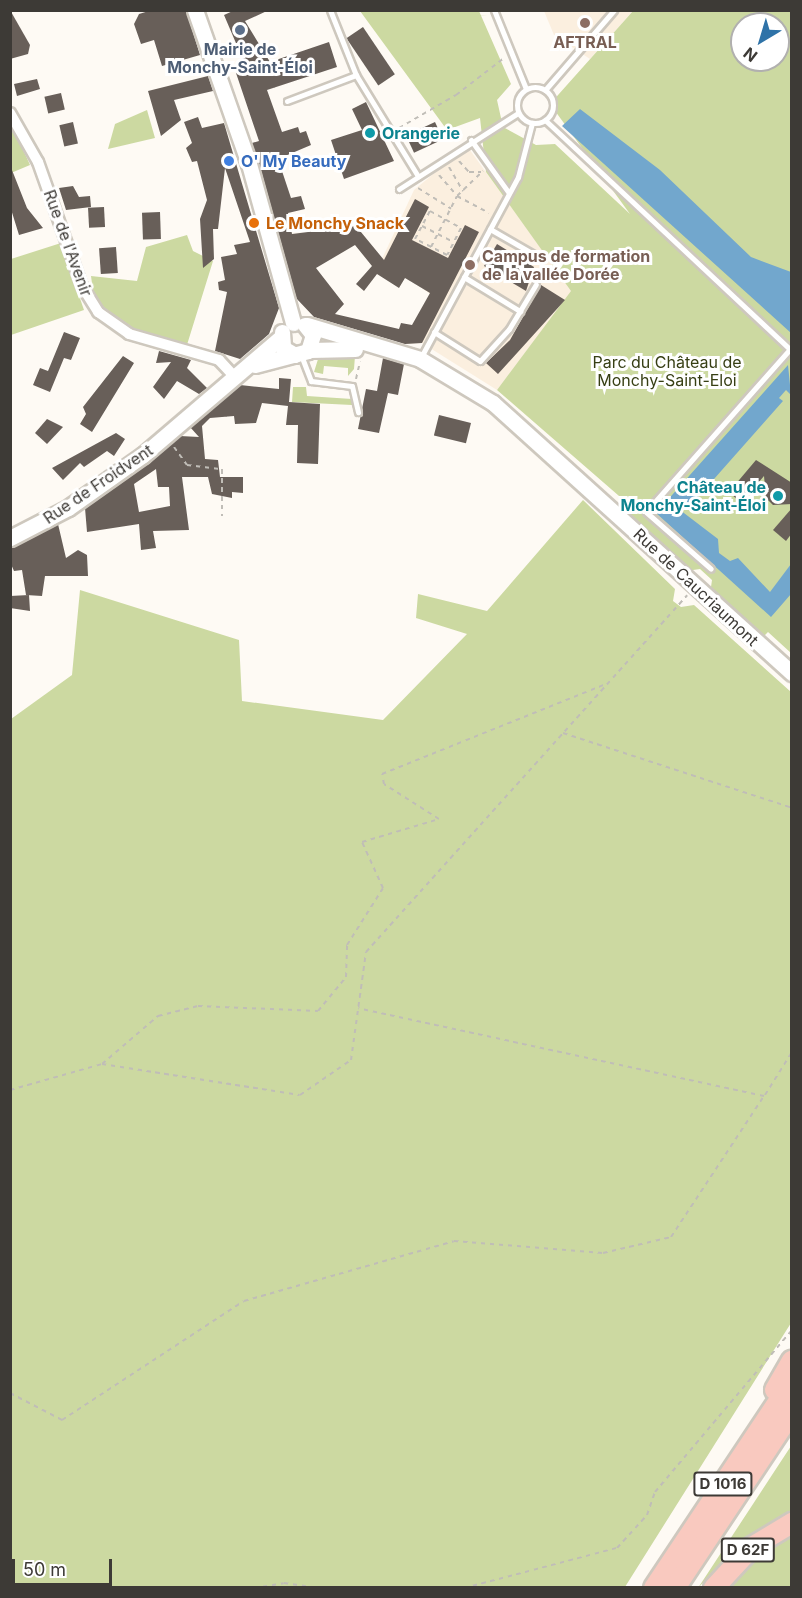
<!DOCTYPE html>
<meta charset="utf-8">
<style>
body{margin:0}
#map{position:relative;width:802px;height:1598px;overflow:hidden;background:#fefaf4;font-family:Inter,sans-serif}
div>[style]{position:absolute}
.built>*{inset:0;background:#fbefdf}
.green>*{inset:0;background:#ccd9a1}
.water>*{inset:0;background:#72a7cd}
.building>*{inset:0;background:#685f59;transform-origin:0 0}
.path>*{height:2px;margin-top:-1px;transform-origin:0;background:repeating-linear-gradient(90deg,#c0bdb7 0 4.5px,transparent 0 9px)}
.roads{filter:drop-shadow(2px 0 #cec8be) drop-shadow(-2px 0 #cec8be) drop-shadow(0 2px #cec8be) drop-shadow(0 -2px #cec8be)}
.lane>*{height:5px;margin:-2.5px;padding:0 2.5px;transform-origin:2.5px;border-radius:2.5px;background:#fff}
.lane>.ring{margin:-2.5px;padding:0;box-sizing:content-box;background:none;border:5px solid #fff;border-radius:50%}
.street>*{height:10px;margin:-5px;padding:0 5px;transform-origin:5px;border-radius:5px;background:#fff}
.secondary>*{height:15px;margin:-7.5px;padding:0 7.5px;transform-origin:7.5px;border-radius:7.5px;background:#fff}
.highway>*{height:20px;margin:-10px;padding:0 10px;transform-origin:10px;border-radius:10px;background:#f9c9bf}
.dots>*{width:16px;height:16px;translate:-50% -50%;box-sizing:border-box;border:3px solid #fff;border-radius:50%}
span{translate:-50% -50%;white-space:nowrap;text-align:center;line-height:1.15;-webkit-text-stroke:6px #fff;paint-order:stroke}
.shield-label span{padding:2px 4px;background:#fff;border:2px solid;border-radius:4px;-webkit-text-stroke-width:0}
.shield-label{font-size:15px;color:#3d3a36;font-weight:700}
.education-label{font-size:16px;color:#785e54;font-weight:700}
.left{translate:0 -50%;text-align:left}
.service-label{font-size:16px;color:#4e5e75;font-weight:700}
.culture-label{font-size:16px;color:#0d838f;font-weight:700}
.right{translate:-100% -50%;text-align:right}
.shop-label{font-size:16px;color:#366cbe;font-weight:700}
.food-label{font-size:16px;color:#c56008;font-weight:700}
.street-label{font-size:16px;color:#3d3a36}
.park-label{font-size:16px;color:#373f14}
.frame{position:absolute;inset:0;border:12px solid #3d3a36;pointer-events:none}
.north{position:absolute;left:730px;top:12px;width:60px;height:60px;box-sizing:border-box;background:#fff;border:2px solid #b1b0af;border-radius:50%;rotate:218deg;font-size:16px;font-weight:700;line-height:24px;text-align:center;color:#3d3a36}
.north::after{content:'';display:block;margin:auto;width:21px;height:27px;background:#2f73a8;clip-path:polygon(50% 0,100% 100%,50% 72%,0 100%)}
.scale{position:absolute;left:12px;top:1559px;width:100px;height:27px;box-sizing:border-box;border:3px solid #3d3a36;border-top:0;padding-left:8px;font-size:18px;line-height:21px;white-space:nowrap;color:#3d3a36;-webkit-text-stroke:4px #fff;paint-order:stroke}
</style>
<div id="map">
<div class="built">
<div style="clip-path:polygon(544px 11px,633px 11px,590px 59px,554px 35px)"></div>
<div style="clip-path:polygon(467px 146px,572px 291px,497px 390px,422px 343px,402px 344px,430px 294px,382px 259px,414px 190px)"></div>
</div>
<div class="green">
<div style="clip-path:polygon(evenodd,360px 11px,479px 11px,511px 84px,497px 100px,503px 127px,536px 145px,555px 144px,630px 214px,550px 104px,633px 11px,791px 11px,791px 653px,768px 632px,762px 638px,710px 594px,712px 580px,700px 569px,686px 571px,627px 515px,634px 509px,497px 390px,571px 291px,486px 172px,480px 118px,447px 130px,360px 11px,742px 24px,778px 24px,778px 60px,742px 60px,742px 24px)"></div>
<div style="clip-path:polygon(147px 110px,155px 138px,108px 149px,115px 124px)"></div>
<div style="clip-path:polygon(13px 127px,30px 165px,11px 173px,11px 128px)"></div>
<div style="clip-path:polygon(187px 235px,193px 251px,213px 261px,186px 348px,122px 326px,94px 298px,91px 276px,137px 281px,146px 247px)"></div>
<div style="clip-path:polygon(61px 243px,84px 310px,11px 335px,11px 259px)"></div>
<div style="clip-path:polygon(319px 356px,355px 356px,354px 369px,348px 376px,348px 368px,324px 366px,323px 374px,314px 372px)"></div>
<div style="clip-path:polygon(293px 387px,306px 387px,307px 396px,352px 399px,352px 405px,292px 402px)"></div>
<div style="clip-path:polygon(583px 500px,675px 589px,673px 601px,681px 607px,694px 605px,791px 692px,791px 1323px,625px 1587px,11px 1587px,11px 719px,72px 675px,80px 590px,239px 640px,242px 701px,383px 720px,467px 634px,416px 618px,418px 594px,487px 611px)"></div>
<div style="clip-path:polygon(791px 1446px,791px 1518px,737px 1547px,698px 1588px)"></div>
<div style="clip-path:polygon(791px 1531px,791px 1587px,725px 1588px,749px 1559px)"></div>
</div>
<div class="water">
<div style="clip-path:polygon(580px 109px,660px 170px,751px 257px,791px 272px,791px 333px,562px 126px)"></div>
<div style="clip-path:polygon(788px 365px,791px 395px,786px 390px,779px 398px,783px 401px,691px 505px,680px 510px,718px 539px,719px 553px,730px 561px,738px 558px,770px 592px,791px 564px,791px 594px,771px 617px,656px 513px)"></div>
</div>
<div class="building">
<div style="clip-path:polygon(10px 10px,30px 45px,28px 54px,10px 59px)"></div>
<div style="clip-path:polygon(152px 10px,186px 10px,200px 55px,162px 66px,154px 40px,141px 44px,134px 24px,139px 14px)"></div>
<div style="clip-path:polygon(evenodd,235px 10px,269px 10px,245px 21px,270px 62px,329px 42px,337px 67px,267px 90px,282px 132px,298px 127px,300px 133px,306px 131px,311px 145px,278px 159px,291px 198px,301px 196px,305px 209px,288px 213px,292px 234px,356px 226px,384px 260px,415px 199px,429px 207px,412px 240px,448px 258px,465px 225px,479px 232px,422px 343px,405px 344px,314px 317px,296px 298px,252px 143px,259px 141px,236px 73px,247px 69px,224px 15px,235px 10px,355px 245px,372px 266px,356px 284px,364px 291px,377px 274px,399px 288px,405px 278px,430px 293px,412px 325px,401px 323px,399px 329px,335px 314px,344px 304px,316px 268px,355px 245px)"></div>
<div style="left:363px;top:27px;width:57px;height:20px;rotate:56deg"></div>
<div style="clip-path:polygon(208px 76px,213px 91px,174px 100px,181px 120px,161px 136px,148px 91px)"></div>
<div style="clip-path:polygon(37px 79px,40px 89px,17px 96px,14px 84px)"></div>
<div style="left:61px;top:93px;width:17px;height:17px;rotate:77deg"></div>
<div style="clip-path:polygon(366px 102px,394px 161px,344px 179px,331px 140px,362px 130px,352px 109px)"></div>
<div style="clip-path:polygon(198px 117px,202px 128px,224px 123px,279px 308px,269px 334px,240px 359px,215px 351px,227px 292px,219px 290px,218px 282px,225px 280px,221px 257px,237px 254px,234px 245px,250px 242px,225px 168px,218px 229px,213px 229px,214px 259px,203px 268px,200px 219px,207px 200px,197px 161px,192px 162px,186px 148px,192px 143px,184px 122px)"></div>
<div style="left:73px;top:122px;width:22px;height:14px;rotate:77deg"></div>
<div style="left:435px;top:122px;width:19px;height:32px;rotate:65deg"></div>
<div style="clip-path:polygon(10px 165px,27px 208px,43px 228px,19px 235px,10px 206px)"></div>
<div style="clip-path:polygon(73px 186px,79px 197px,90px 196px,91px 207px,66px 210px,59px 188px)"></div>
<div style="left:104px;top:207px;width:20px;height:16px;rotate:87deg"></div>
<div style="left:160px;top:212px;width:27px;height:18px;rotate:88deg"></div>
<div style="clip-path:polygon(497px 244px,534px 267px,526px 291px,484px 266px)"></div>
<div style="left:116px;top:247px;width:26px;height:17px;rotate:86deg"></div>
<div style="clip-path:polygon(541px 285px,565px 300px,498px 374px,486px 363px,510px 340px)"></div>
<div style="clip-path:polygon(64px 332px,80px 338px,71px 360px,64px 358px,50px 392px,33px 385px,40px 368px,48px 371px)"></div>
<div style="clip-path:polygon(159px 351px,191px 360px,187px 368px,207px 388px,199px 394px,177px 381px,164px 399px,153px 387px,171px 362px,156px 363px)"></div>
<div style="clip-path:polygon(123px 356px,134px 363px,92px 432px,80px 424px,86px 414px,83px 407px)"></div>
<div style="clip-path:polygon(383px 358px,404px 364px,398px 395px,388px 393px,379px 433px,358px 429px,366px 389px,377px 391px)"></div>
<div style="clip-path:polygon(evenodd,279px 378px,291px 379px,289px 402px,320px 404px,318px 464px,297px 463px,298px 425px,286px 425px,288px 406px,262px 403px,256px 423px,235px 424px,234px 416px,210px 418px,202px 426px,205px 459px,218px 460px,220px 477px,243px 477px,243px 493px,232px 492px,232px 498px,212px 494px,208px 477px,182px 477px,189px 530px,153px 531px,156px 548px,141px 550px,139px 524px,87px 532px,85px 508px,180px 436px,199px 437px,190px 427px,240px 385px,279px 389px,279px 378px,156px 469px,158px 487px,169px 487px,170px 506px,139px 512px,134px 484px,156px 469px)"></div>
<div style="left:439px;top:415px;width:33px;height:21px;rotate:14deg"></div>
<div style="clip-path:polygon(47px 419px,63px 427px,47px 444px,35px 433px)"></div>
<div style="clip-path:polygon(116px 433px,125px 439px,114px 456px,107px 451px,84px 467px,80px 463px,63px 480px,52px 468px)"></div>
<div style="clip-path:polygon(756px 460px,792px 483px,792px 504px,773px 505px,766px 498px,764px 476px,741px 503px,729px 492px)"></div>
<div style="clip-path:polygon(792px 508px,792px 533px,786px 541px,773px 530px)"></div>
<div style="clip-path:polygon(58px 524px,66px 558px,78px 550px,87px 555px,88px 576px,45px 576px,42px 596px,26px 595px,22px 570px,14px 571px,10px 562px,10px 548px)"></div>
<div style="clip-path:polygon(29px 595px,30px 611px,10px 608px,10px 596px)"></div>
</div>
<div class="path">
<div style="left:399px;top:128px;width:66px;rotate:-30.1deg"></div>
<div style="left:456px;top:95px;width:61px;rotate:-37.6deg"></div>
<div style="left:459px;top:161px;width:15px;rotate:48deg"></div>
<div style="left:469px;top:172px;width:12px"></div>
<div style="left:449px;top:167px;width:28px;rotate:60deg"></div>
<div style="left:439px;top:175px;width:28px;rotate:49deg"></div>
<div style="left:457px;top:196px;width:36px;rotate:28deg"></div>
<div style="left:418px;top:188px;width:39px;rotate:32deg"></div>
<div style="left:430px;top:211px;width:35px;rotate:29deg"></div>
<div style="left:461px;top:228px;width:30px;rotate:117deg"></div>
<div style="left:447px;top:255px;width:36px;rotate:-153deg"></div>
<div style="left:415px;top:239px;width:32px;rotate:-62deg"></div>
<div style="left:422px;top:226px;width:35px;rotate:27deg"></div>
<div style="left:431px;top:247px;width:57px;rotate:-63deg"></div>
<div style="left:457px;top:196px;width:36px;rotate:-44deg"></div>
<div style="left:356px;top:379px;width:18px;rotate:-77deg"></div>
<div style="left:174px;top:447px;width:22px;rotate:54deg"></div>
<div style="left:187px;top:465px;width:35px;rotate:7deg"></div>
<div style="left:222px;top:469px;width:47px;rotate:90deg"></div>
<div style="left:563px;top:733px;width:241px;rotate:18.1deg"></div>
<div style="left:102px;top:1064px;width:74px;rotate:-40.6deg"></div>
<div style="left:158px;top:1016px;width:41px;rotate:-14deg"></div>
<div style="left:198px;top:1006px;width:120px;rotate:2.4deg"></div>
<div style="left:318px;top:1011px;width:44px;rotate:-50.5deg"></div>
<div style="left:346px;top:977px;width:32px;rotate:-88deg"></div>
<div style="left:347px;top:945px;width:67px;rotate:-57.7deg"></div>
<div style="left:383px;top:888px;width:51px;rotate:-114.5deg"></div>
<div style="left:362px;top:842px;width:80px;rotate:-16.6deg"></div>
<div style="left:439px;top:819px;width:65px;rotate:-147.5deg"></div>
<div style="left:384px;top:784px;width:10px;rotate:-101deg"></div>
<div style="left:382px;top:774px;width:241px;rotate:-21.9deg"></div>
<div style="left:10px;top:1090px;width:96px;rotate:-15.8deg"></div>
<div style="left:102px;top:1064px;width:200px;rotate:8.9deg"></div>
<div style="left:300px;top:1095px;width:62px;rotate:-34.5deg"></div>
<div style="left:351px;top:1060px;width:109px;rotate:-82.1deg"></div>
<div style="left:366px;top:952px;width:480px;rotate:-48deg"></div>
<div style="left:765px;top:1095px;width:51px;rotate:-57.9deg"></div>
<div style="left:10px;top:1393px;width:59px;rotate:27.4deg"></div>
<div style="left:62px;top:1420px;width:217px;rotate:-33.2deg"></div>
<div style="left:244px;top:1301px;width:218px;rotate:-15.9deg"></div>
<div style="left:454px;top:1241px;width:149px;rotate:4.6deg"></div>
<div style="left:603px;top:1253px;width:70px;rotate:-13.2deg"></div>
<div style="left:671px;top:1237px;width:169px;rotate:-56.6deg"></div>
<div style="left:764px;top:1096px;width:415px;rotate:-167.8deg"></div>
<div style="left:254px;top:1588px;width:30px;rotate:-9deg"></div>
<div style="left:284px;top:1583px;width:37px;rotate:8deg"></div>
<div style="left:464px;top:1588px;width:158px;rotate:-14.7deg"></div>
<div style="left:617px;top:1548px;width:45px;rotate:-47.7deg"></div>
<div style="left:647px;top:1515px;width:24px;rotate:-71deg"></div>
<div style="left:655px;top:1492px;width:212px;rotate:-49.8deg"></div>
</div>
<div class="roads">
<div class="lane">
<div style="left:330px;top:10px;width:70px;rotate:68.2deg"></div>
<div style="left:494px;top:10px;width:85px;rotate:67.9deg"></div>
<div class="ring" style="left:517px;top:87px;width:31px;height:31px"></div>
<div style="left:545px;top:90px;width:106px;rotate:-49.2deg"></div>
<div style="left:287px;top:101px;width:74px;rotate:-20.6deg"></div>
<div style="left:356px;top:75px;width:119px;rotate:58.5deg"></div>
<div style="left:545px;top:120px;width:335px;rotate:43.1deg"></div>
<div style="left:790px;top:349px;width:217px;rotate:131.5deg"></div>
<div style="left:646px;top:512px;width:86px;rotate:41.2deg"></div>
<div style="left:471px;top:140px;width:65px;rotate:54.4deg"></div>
<div style="left:399px;top:189px;width:141px;rotate:-32.6deg"></div>
<div style="left:490px;top:229px;width:54px;rotate:29.9deg"></div>
<div style="left:464px;top:277px;width:66px;rotate:31.3deg"></div>
<div style="left:434px;top:332px;width:54px;rotate:32.2deg"></div>
<div style="left:480px;top:361px;width:43px;rotate:-47.8deg"></div>
<div style="left:509px;top:329px;width:52px;rotate:-59deg"></div>
<div style="left:301px;top:355px;width:28px;rotate:69deg"></div>
<div style="left:311px;top:381px;width:41px;rotate:7deg"></div>
<div style="left:352px;top:386px;width:27px;rotate:77deg"></div>
<div style="left:420px;top:359px;width:207px;rotate:-61.7deg"></div>
<div style="left:518px;top:177px;width:56px;rotate:-75.5deg"></div>
</div>
<div class="street">
<div style="left:10px;top:113px;width:56px;rotate:60.3deg"></div>
<div style="left:38px;top:162px;width:132px;rotate:70.5deg"></div>
<div style="left:82px;top:286px;width:31px;rotate:58deg"></div>
<div style="left:98px;top:312px;width:38px;rotate:35deg"></div>
<div style="left:129px;top:334px;width:94px;rotate:16.1deg"></div>
<div style="left:219px;top:360px;width:21px;rotate:47deg"></div>
</div>
<div class="secondary">
<div style="left:195px;top:10px;width:163px;rotate:70.7deg"></div>
<div style="left:249px;top:164px;width:165px;rotate:74.5deg"></div>
<div style="left:307px;top:325px;width:118px;rotate:16.7deg"></div>
<div style="left:420px;top:359px;width:85px;rotate:31.1deg"></div>
<div style="left:493px;top:403px;width:403px;rotate:42.1deg"></div>
<div style="left:282px;top:332px;width:16px;rotate:86deg"></div>
<div style="left:283px;top:348px;width:14px;rotate:30deg"></div>
<div style="left:310px;top:350px;width:45px;rotate:-1.3deg"></div>
<div style="left:255px;top:365px;width:55px;rotate:-14.8deg"></div>
<div style="left:308px;top:351px;width:17px;rotate:-73deg"></div>
<div style="left:313px;top:335px;width:13px;rotate:-129deg"></div>
<div style="left:10px;top:538px;width:65px;rotate:-27.3deg"></div>
<div style="left:68px;top:508px;width:92px;rotate:-35.2deg"></div>
<div style="left:143px;top:455px;width:182px;rotate:-40.5deg"></div>
</div>
<div class="highway">
<div style="left:775px;top:1390px;width:34px;rotate:-60deg"></div>
<div style="left:654px;top:1588px;width:249px;rotate:-56.3deg"></div>
<div style="left:675px;top:1588px;width:211px;rotate:-56.4deg"></div>
<div style="left:714px;top:1588px;width:56px;rotate:-47.2deg"></div>
<div style="left:752px;top:1547px;width:47px;rotate:-31deg"></div>
</div>
</div>
<div class="dots">
<div style="left:585px;top:23px;background:#8d6e63"></div>
<div style="left:240px;top:30px;background:#5c6f8a"></div>
<div style="left:370px;top:133px;background:#0f9aa8"></div>
<div style="left:229px;top:161px;background:#3f7fe0"></div>
<div style="left:254px;top:223px;background:#e8710a"></div>
<div style="left:470px;top:265px;background:#8d6e63"></div>
<div style="left:778px;top:496px;background:#0f9aa8"></div>
</div>
<div class="shield-label">
<span style="left:723px;top:1484px">D 1016</span>
<span style="left:748px;top:1550px">D 62F</span>
</div>
<div class="education-label">
<span style="left:585px;top:42px">AFTRAL</span>
<span class="left" style="left:482px;top:265px">Campus de formation<br>de la vallée Dorée</span>
</div>
<div class="service-label">
<span style="left:240px;top:58px">Mairie de<br>Monchy-Saint-Éloi</span>
</div>
<div class="culture-label">
<span class="left" style="left:382px;top:133px">Orangerie</span>
<span class="right" style="left:766px;top:496px">Château de<br>Monchy-Saint-Éloi</span>
</div>
<div class="shop-label">
<span class="left" style="left:241px;top:161px">O' My Beauty</span>
</div>
<div class="food-label">
<span class="left" style="left:266px;top:223px">Le Monchy Snack</span>
</div>
<div class="street-label">
<span style="left:68px;top:243px;rotate:70deg">Rue de l'Avenir</span>
<span style="left:98px;top:484px;rotate:-34deg">Rue de Froidvent</span>
<span style="left:696px;top:587px;rotate:43deg">Rue de Caucriaumont</span>
</div>
<div class="park-label">
<span style="left:667px;top:371px">Parc du Château de<br>Monchy-Saint-Eloi</span>
</div>
<div class="frame"></div>
<div class="north">N</div>
<div class="scale">50 m</div>
</div>
